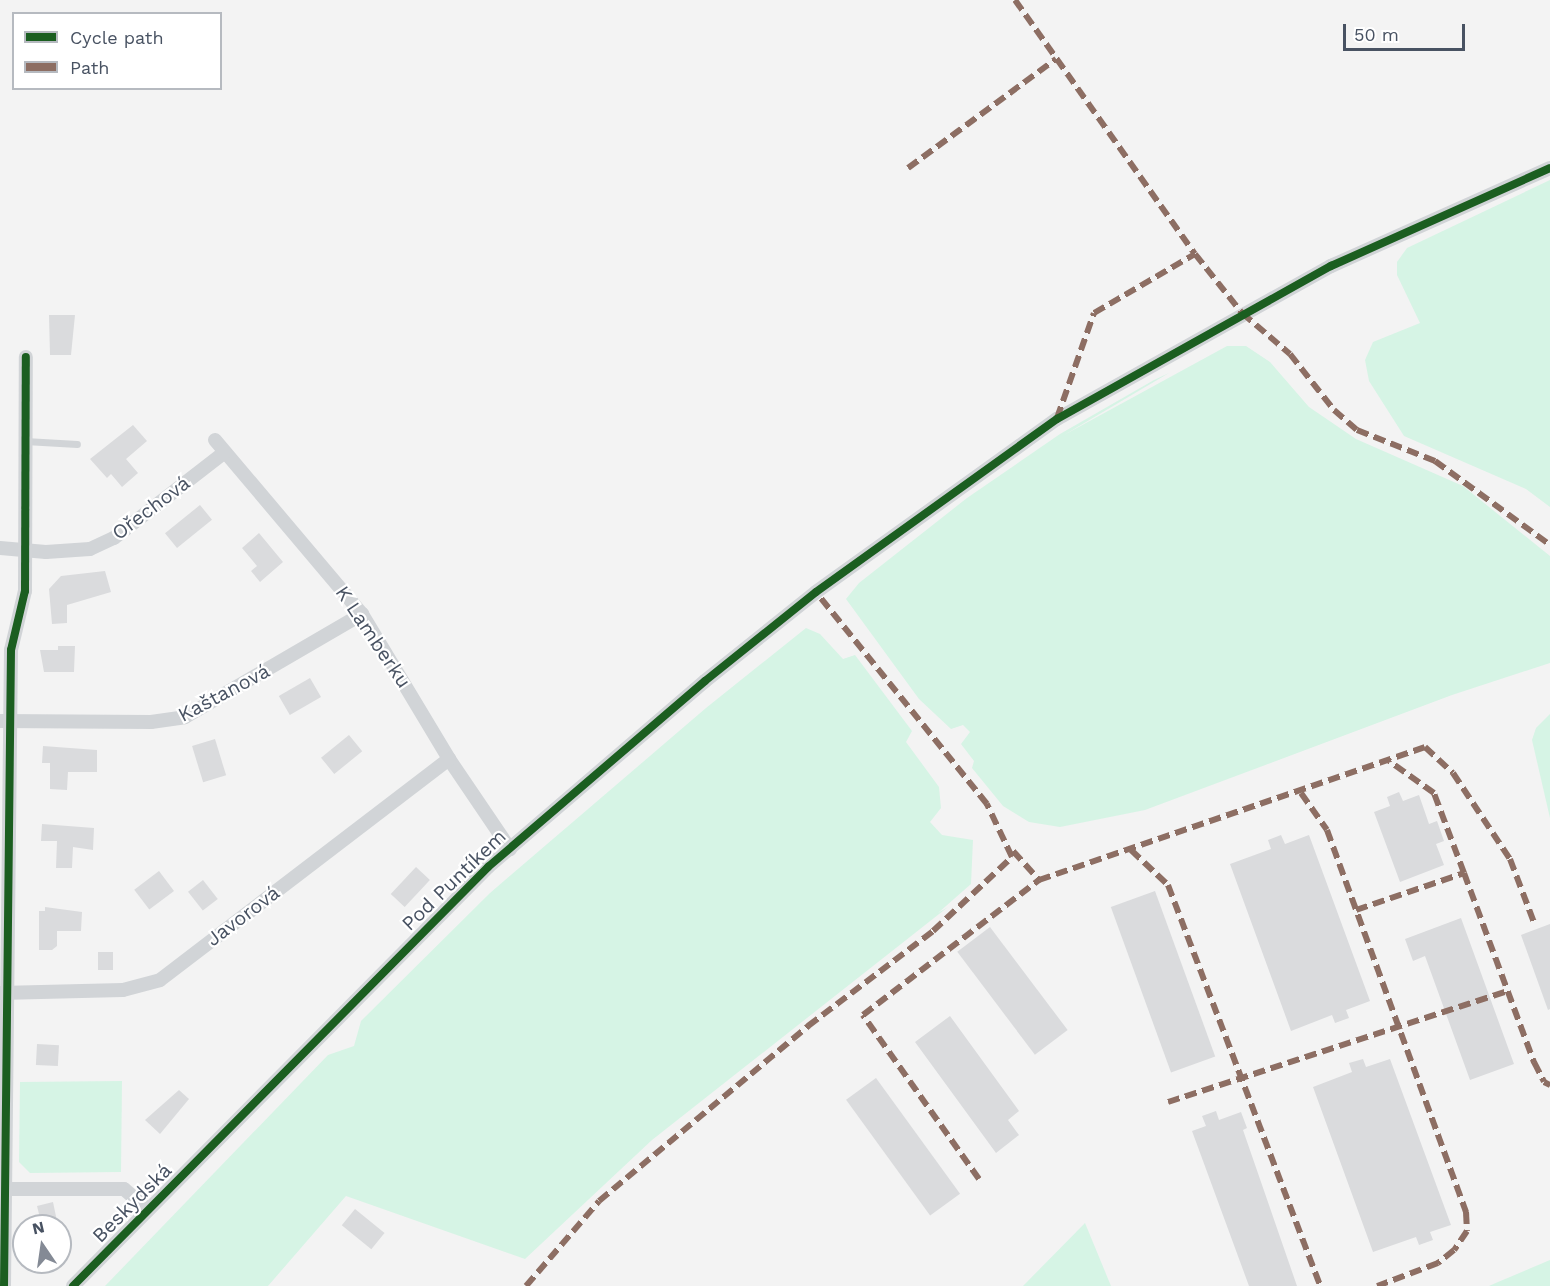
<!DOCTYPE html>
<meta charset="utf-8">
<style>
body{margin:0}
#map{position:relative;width:1550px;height:1286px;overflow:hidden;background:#f3f3f3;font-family:"Work Sans",sans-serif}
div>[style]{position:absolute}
.green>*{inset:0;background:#d6f4e5}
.building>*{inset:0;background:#dadbdd;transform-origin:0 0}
.service>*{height:7px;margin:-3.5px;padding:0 3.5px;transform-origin:3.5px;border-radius:3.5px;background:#d1d4d7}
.minor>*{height:14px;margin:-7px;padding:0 7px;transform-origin:7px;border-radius:7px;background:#d1d4d7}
.quiet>*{height:6px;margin-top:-3px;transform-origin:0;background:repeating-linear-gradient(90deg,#8d6e63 0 12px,transparent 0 18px)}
.cycleway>*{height:8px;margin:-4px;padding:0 4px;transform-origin:4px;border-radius:4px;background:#1b5e20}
span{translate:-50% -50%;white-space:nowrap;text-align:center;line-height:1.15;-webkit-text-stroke:4.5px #fff;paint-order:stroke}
.street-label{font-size:20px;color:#485262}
.legend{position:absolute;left:12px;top:12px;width:210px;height:78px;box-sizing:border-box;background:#fff;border:2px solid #b6bac0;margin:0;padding:8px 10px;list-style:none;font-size:18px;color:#485262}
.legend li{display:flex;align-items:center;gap:12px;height:30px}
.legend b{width:30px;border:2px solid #b6bac0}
.north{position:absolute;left:12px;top:1214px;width:60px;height:60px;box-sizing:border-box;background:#fff;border:2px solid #b6bac0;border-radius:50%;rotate:347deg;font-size:16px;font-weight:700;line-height:24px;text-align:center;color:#485262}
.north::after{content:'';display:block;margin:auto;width:21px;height:27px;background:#848a95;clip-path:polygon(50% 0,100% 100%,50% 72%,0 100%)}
.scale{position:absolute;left:1343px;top:24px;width:122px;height:27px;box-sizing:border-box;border:3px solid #485262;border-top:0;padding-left:8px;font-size:18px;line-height:21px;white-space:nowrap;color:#485262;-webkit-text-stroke:4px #fff;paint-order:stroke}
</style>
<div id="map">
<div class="green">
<div style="clip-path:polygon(1550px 180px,1550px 507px,1526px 489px,1404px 436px,1369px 381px,1365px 360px,1373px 342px,1420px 323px,1397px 275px,1397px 262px,1407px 248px)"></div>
<div style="clip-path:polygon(1227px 346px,1246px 346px,1270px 362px,1309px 407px,1356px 439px,1463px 486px,1550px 556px,1550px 663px,1452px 695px,1145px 810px,1060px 827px,1029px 822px,1003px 806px,972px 768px,974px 761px,961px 744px,970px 732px,963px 725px,951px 729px,919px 699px,846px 599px,859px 583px,967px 498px,1060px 434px,1154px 380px,1169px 373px,1064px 435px)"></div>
<div style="clip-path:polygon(806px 628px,820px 634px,843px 659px,855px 655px,912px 731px,906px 742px,939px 787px,941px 808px,930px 822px,942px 835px,973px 840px,971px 884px,938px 913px,948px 907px,652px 1140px,525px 1259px,346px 1196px,268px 1286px,105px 1286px,328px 1055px,354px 1046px,361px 1021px,490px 893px,706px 708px)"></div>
<div style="clip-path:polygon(1550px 714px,1550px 818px,1532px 740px,1536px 728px)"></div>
<div style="clip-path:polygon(122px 1081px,121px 1172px,30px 1173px,19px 1162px,20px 1082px)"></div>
<div style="clip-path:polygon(1085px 1223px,1111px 1286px,1023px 1286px)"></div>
<div style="clip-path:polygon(1550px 1260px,1550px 1286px,1489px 1286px,1498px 1282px)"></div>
</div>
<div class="building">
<div style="clip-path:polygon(49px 315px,75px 315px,71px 355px,50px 355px)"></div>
<div style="clip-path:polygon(133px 425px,147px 441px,126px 459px,138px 473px,122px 487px,111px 474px,107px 478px,90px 459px)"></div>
<div style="left:200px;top:505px;width:19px;height:45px;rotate:51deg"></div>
<div style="clip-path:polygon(259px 533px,283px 562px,260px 582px,251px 571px,257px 566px,242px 548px)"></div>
<div style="clip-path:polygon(105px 571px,111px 592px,67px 605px,67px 623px,52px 624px,49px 589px,61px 576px)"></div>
<div style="clip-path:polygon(58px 646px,75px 646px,74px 672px,44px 672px,40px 650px,58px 650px)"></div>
<div style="left:310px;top:678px;width:22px;height:36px;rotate:60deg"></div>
<div style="left:349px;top:735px;width:21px;height:36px;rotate:51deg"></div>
<div style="left:215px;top:739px;width:38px;height:24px;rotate:73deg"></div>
<div style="clip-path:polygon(43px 746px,97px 750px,97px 772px,68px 772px,67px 790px,50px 789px,50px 763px,42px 763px)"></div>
<div style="clip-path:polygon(1399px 792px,1403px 801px,1419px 795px,1429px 824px,1437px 821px,1444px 841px,1436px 844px,1444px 865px,1400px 882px,1374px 812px,1390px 806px,1387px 797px)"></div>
<div style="clip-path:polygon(42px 824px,94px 828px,93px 850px,73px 847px,72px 868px,56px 868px,57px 841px,41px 841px)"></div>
<div style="clip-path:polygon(1281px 835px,1285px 844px,1309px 835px,1370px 1001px,1346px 1010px,1349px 1018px,1335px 1023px,1332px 1015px,1291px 1031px,1230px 864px,1271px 849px,1268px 840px)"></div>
<div style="left:416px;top:867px;width:19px;height:37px;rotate:43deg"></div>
<div style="left:159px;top:871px;width:25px;height:31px;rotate:53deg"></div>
<div style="left:203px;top:880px;width:24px;height:19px;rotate:52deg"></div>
<div style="left:1155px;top:891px;width:176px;height:47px;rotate:70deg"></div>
<div style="clip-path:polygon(45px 907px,82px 912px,81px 931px,57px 931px,57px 946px,52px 950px,39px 950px,39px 911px,45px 911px)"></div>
<div style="clip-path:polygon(1461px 918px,1514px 1064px,1470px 1080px,1425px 956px,1413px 961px,1405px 939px)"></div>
<div style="clip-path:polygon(1550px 924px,1550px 1009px,1548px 1010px,1521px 935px)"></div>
<div style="left:990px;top:927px;width:129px;height:41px;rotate:53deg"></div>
<div style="left:98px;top:952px;width:15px;height:18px"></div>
<div style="clip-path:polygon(950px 1016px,1019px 1111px,1008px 1120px,1019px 1135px,996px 1153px,915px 1042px)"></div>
<div style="left:37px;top:1044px;width:22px;height:21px;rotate:3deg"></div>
<div style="clip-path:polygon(1363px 1059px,1366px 1067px,1390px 1059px,1451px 1225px,1430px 1232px,1433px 1240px,1419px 1245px,1416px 1237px,1373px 1252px,1313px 1087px,1352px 1072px,1349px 1063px)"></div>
<div style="left:876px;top:1078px;width:143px;height:37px;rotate:54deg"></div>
<div style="clip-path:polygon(179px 1090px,189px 1099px,160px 1134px,145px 1120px)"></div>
<div style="clip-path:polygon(1216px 1111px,1219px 1120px,1241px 1112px,1247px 1128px,1243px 1130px,1297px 1286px,1249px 1286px,1192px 1131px,1206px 1126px,1202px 1116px)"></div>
<div style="clip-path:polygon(53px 1202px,58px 1226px,42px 1226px,37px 1206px)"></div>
<div style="left:355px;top:1209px;width:38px;height:21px;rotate:39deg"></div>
</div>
<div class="service">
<div style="left:25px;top:441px;width:52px;rotate:3.3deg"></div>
</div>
<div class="minor">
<div style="left:215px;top:440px;width:228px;rotate:49.8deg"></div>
<div style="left:362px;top:614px;width:169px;rotate:59deg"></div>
<div style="left:449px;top:759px;width:109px;rotate:55.9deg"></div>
<div style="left:0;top:548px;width:46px;rotate:5deg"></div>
<div style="left:46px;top:552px;width:44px;rotate:-3.9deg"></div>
<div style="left:90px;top:549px;width:26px;rotate:-25deg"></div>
<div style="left:114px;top:538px;width:140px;rotate:-37.8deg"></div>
<div style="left:0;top:721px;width:151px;rotate:0.4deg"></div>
<div style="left:151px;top:722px;width:34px;rotate:-8deg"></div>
<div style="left:185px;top:717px;width:205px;rotate:-30.2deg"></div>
<div style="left:0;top:993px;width:123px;rotate:-1.4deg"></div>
<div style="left:123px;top:990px;width:38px;rotate:-15deg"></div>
<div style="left:160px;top:980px;width:364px;rotate:-37.4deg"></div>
<div style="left:5px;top:1189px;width:119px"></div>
<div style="left:124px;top:1189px;width:30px;rotate:41deg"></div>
<div style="left:4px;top:1286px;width:636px;rotate:-89.37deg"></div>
<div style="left:11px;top:650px;width:61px;rotate:-76.7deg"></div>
<div style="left:25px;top:591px;width:234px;rotate:-89.8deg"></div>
<div style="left:73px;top:1286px;width:590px;rotate:-45.27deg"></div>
<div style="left:488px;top:867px;width:286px;rotate:-40.6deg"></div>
<div style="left:705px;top:681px;width:142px;rotate:-38.7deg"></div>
<div style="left:816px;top:592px;width:297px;rotate:-35.7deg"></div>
<div style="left:1057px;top:419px;width:314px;rotate:-29.2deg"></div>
<div style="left:1331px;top:266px;width:240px;rotate:-24.1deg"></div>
</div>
<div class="quiet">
<div style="left:1015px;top:0;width:311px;rotate:54.7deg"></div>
<div style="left:1195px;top:254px;width:75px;rotate:51.5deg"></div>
<div style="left:1242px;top:313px;width:63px;rotate:40.5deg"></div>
<div style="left:1290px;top:354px;width:71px;rotate:51.8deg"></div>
<div style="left:1334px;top:410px;width:30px;rotate:41deg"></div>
<div style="left:1357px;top:430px;width:84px;rotate:21.7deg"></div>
<div style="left:1435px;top:461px;width:142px;rotate:36.1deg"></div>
<div style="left:908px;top:168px;width:184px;rotate:-36.4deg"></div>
<div style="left:1057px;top:418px;width:111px;rotate:-70.6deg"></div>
<div style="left:1094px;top:313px;width:117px;rotate:-30.3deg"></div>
<div style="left:1301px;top:793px;width:45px;rotate:54.9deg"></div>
<div style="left:1327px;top:830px;width:407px;rotate:70deg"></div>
<div style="left:1466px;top:1212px;width:19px;rotate:87deg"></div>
<div style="left:1467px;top:1231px;width:23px;rotate:124deg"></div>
<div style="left:1454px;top:1250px;width:21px;rotate:141deg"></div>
<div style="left:1438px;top:1263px;width:65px;rotate:159.3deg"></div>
<div style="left:1131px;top:850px;width:51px;rotate:43.4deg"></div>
<div style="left:1168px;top:885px;width:429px;rotate:69.2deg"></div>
<div style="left:1013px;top:851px;width:39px;rotate:48deg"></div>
<div style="left:1464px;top:873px;width:202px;rotate:69.7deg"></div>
<div style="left:1534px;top:1062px;width:22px;rotate:63deg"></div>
<div style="left:1544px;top:1082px;width:7px;rotate:27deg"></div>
<div style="left:1356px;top:910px;width:114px;rotate:-18.9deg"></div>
<div style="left:1464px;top:873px;width:85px;rotate:-110.6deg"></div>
<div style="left:1434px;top:793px;width:55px;rotate:-144.6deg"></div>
<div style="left:1168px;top:1102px;width:357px;rotate:-18.1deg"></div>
<div style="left:979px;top:1179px;width:201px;rotate:-125.3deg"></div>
<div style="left:863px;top:1015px;width:222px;rotate:-37.5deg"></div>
<div style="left:1039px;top:880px;width:408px;rotate:-19deg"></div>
<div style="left:1425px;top:747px;width:38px;rotate:43deg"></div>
<div style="left:1453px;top:773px;width:103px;rotate:56.5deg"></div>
<div style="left:1510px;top:859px;width:71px;rotate:69.3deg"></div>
<div style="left:526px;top:1286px;width:112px;rotate:-49.3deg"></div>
<div style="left:599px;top:1201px;width:273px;rotate:-39.9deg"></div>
<div style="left:808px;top:1026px;width:157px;rotate:-37.2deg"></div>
<div style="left:933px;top:931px;width:108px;rotate:-43.1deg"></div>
<div style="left:1012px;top:857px;width:59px;rotate:-115.3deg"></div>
<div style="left:987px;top:804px;width:272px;rotate:-128.9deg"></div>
</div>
<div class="cycleway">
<div style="left:4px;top:1286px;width:636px;rotate:-89.37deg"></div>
<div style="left:11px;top:650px;width:61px;rotate:-76.7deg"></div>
<div style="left:25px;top:591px;width:234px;rotate:-89.8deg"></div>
<div style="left:73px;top:1286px;width:590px;rotate:-45.27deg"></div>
<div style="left:488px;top:867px;width:286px;rotate:-40.6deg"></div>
<div style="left:705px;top:681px;width:142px;rotate:-38.7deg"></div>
<div style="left:816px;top:592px;width:297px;rotate:-35.7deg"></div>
<div style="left:1057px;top:419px;width:314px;rotate:-29.2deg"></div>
<div style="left:1331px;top:266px;width:240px;rotate:-24.1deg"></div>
</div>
<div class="street-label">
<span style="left:151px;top:508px;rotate:-37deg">Ořechová</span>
<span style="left:373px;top:637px;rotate:56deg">K Lamberku</span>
<span style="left:224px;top:693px;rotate:-28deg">Kaštanová</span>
<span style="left:454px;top:880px;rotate:-44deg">Pod Puntíkem</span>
<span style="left:243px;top:916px;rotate:-37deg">Javorová</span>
<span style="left:132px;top:1203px;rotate:-45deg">Beskydská</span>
</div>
<ul class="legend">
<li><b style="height:8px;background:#1b5e20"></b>Cycle path</li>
<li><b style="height:8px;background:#8d6e63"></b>Path</li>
</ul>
<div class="north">N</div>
<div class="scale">50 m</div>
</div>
